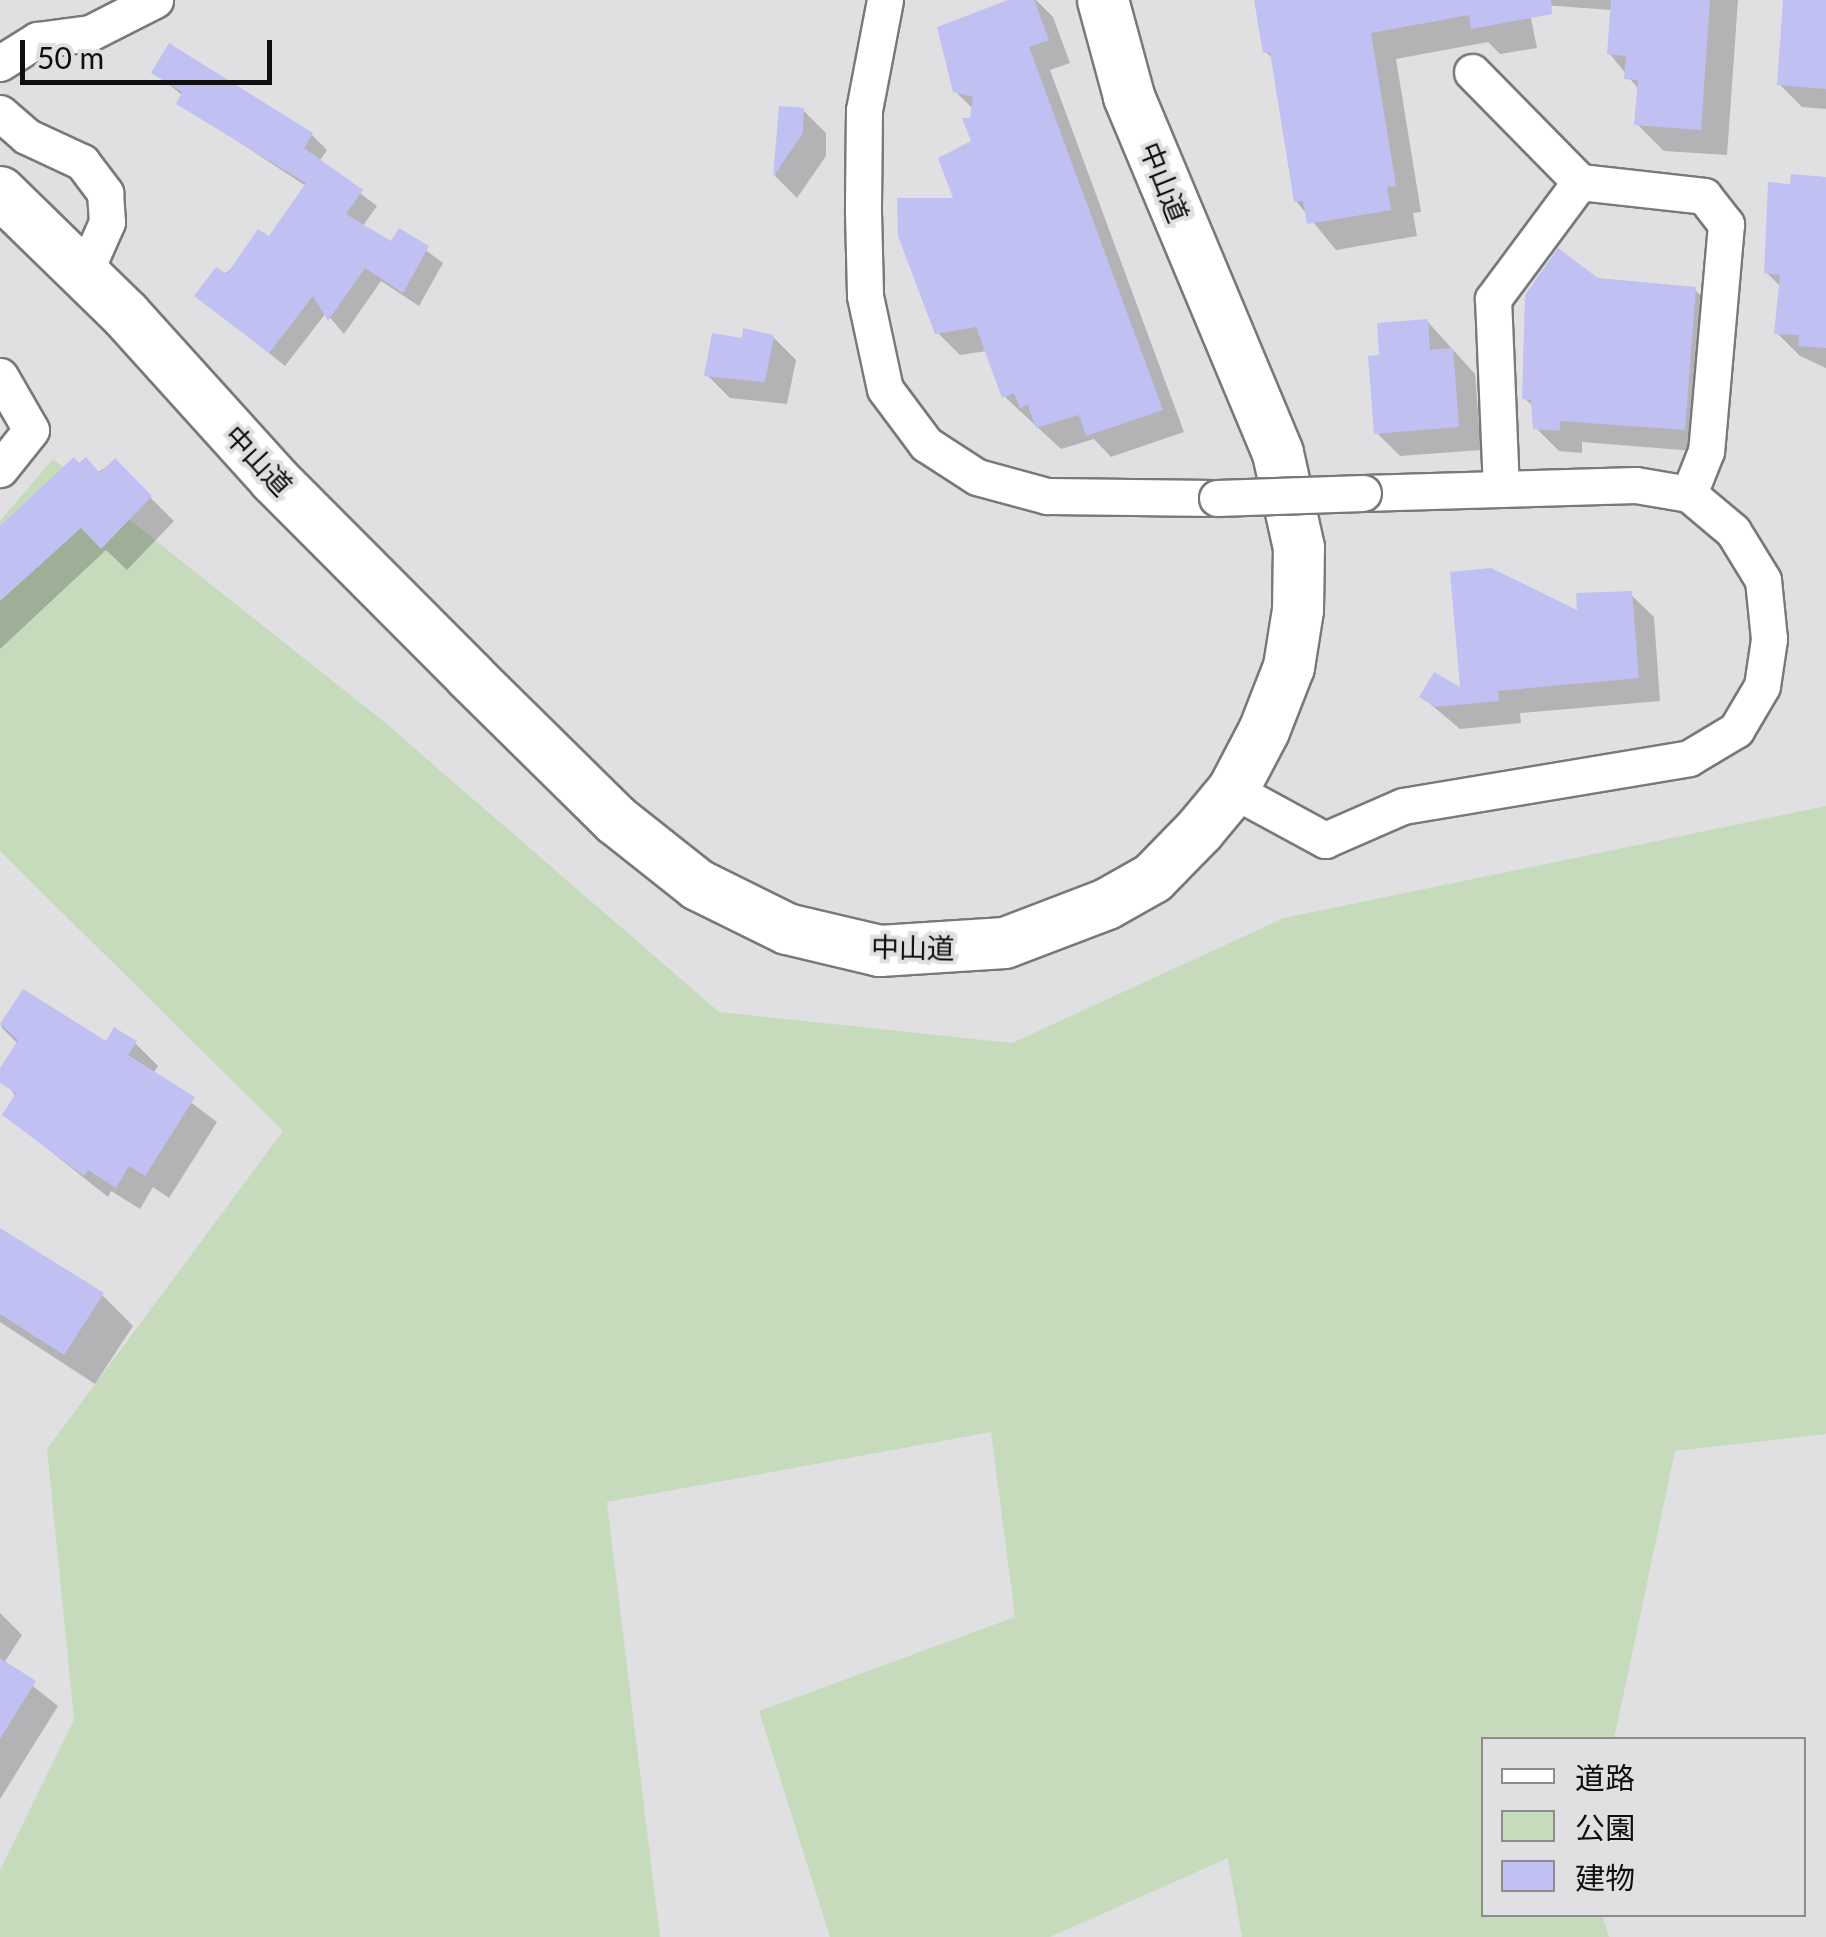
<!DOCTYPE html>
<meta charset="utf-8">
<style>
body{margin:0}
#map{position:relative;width:1826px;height:1937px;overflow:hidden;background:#e0e0e3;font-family:Lato,"Noto Sans JP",sans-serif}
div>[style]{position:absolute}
.green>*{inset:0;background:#c5dbbc}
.shadow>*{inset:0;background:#0003}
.building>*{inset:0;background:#c1c0f2}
.roads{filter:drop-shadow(2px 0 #79797b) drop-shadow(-2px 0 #79797b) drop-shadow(0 2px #79797b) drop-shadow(0 -2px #79797b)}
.minor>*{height:35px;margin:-17.5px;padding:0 17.5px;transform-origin:17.5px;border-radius:17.5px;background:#fff}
.highway>*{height:50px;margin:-25px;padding:0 25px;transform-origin:25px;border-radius:25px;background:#fff}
.bridges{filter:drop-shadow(2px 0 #79797b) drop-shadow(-2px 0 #79797b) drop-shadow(0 2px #79797b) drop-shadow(0 -2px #79797b)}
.minor-bridge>*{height:35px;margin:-17.5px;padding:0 17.5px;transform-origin:17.5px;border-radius:17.5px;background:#fff}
span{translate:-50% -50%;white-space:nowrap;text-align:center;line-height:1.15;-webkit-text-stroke:8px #e0e0e3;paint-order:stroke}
.street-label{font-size:28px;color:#0f0f0f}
.legend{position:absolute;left:1481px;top:1737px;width:325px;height:180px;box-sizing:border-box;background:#e0e0e3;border:2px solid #8c8c8e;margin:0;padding:12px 18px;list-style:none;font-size:30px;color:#0f0f0f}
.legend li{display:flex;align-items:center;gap:20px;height:50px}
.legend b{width:50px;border:2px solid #8c8c8e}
.scale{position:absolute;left:20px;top:40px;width:252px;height:45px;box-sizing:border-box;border:5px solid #0f0f0f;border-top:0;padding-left:12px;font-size:30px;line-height:35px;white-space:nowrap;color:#0f0f0f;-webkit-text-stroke:8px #e0e0e3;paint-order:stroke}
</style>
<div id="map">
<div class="green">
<div style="clip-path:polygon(53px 459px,383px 721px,719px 1012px,1012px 1043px,1284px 918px,1826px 806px,1826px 1434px,1675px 1451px,1614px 1739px,1484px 1740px,1484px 1914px,1602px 1915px,1609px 1937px,1242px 1937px,1228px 1858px,1050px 1937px,830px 1937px,759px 1711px,1015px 1617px,991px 1432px,607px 1502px,660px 1937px,0 1937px,0 1870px,74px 1720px,47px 1449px,283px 1131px,0 851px,0 521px)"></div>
</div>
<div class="shadow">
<div style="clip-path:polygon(1015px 0,1036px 0,1053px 17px,1070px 63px,1050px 70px,1184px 432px,1111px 457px,1094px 439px,1061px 449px,1004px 396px,987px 351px,960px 355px,937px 332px,956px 201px,975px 143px,974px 110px,955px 91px)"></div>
<div style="clip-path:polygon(1256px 0,1738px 0,1727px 155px,1664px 151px,1637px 124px,1640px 91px,1609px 53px,1612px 10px,1528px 4px,1537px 48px,1500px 54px,1488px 42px,1396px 59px,1421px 212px,1413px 213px,1417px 236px,1336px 250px,1296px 201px,1274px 60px,1266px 52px)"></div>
<div style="clip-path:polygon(1787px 0,1826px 0,1826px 109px,1802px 107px,1779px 84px)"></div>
<div style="clip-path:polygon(170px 46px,312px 135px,327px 150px,319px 162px,377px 206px,362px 227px,391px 245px,400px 231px,443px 263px,419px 306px,381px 281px,344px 334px,326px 313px,285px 366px,197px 295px,270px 239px,306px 186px,179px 103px,183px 96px,154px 72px)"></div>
<div style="clip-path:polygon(782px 109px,803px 110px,826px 133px,826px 156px,797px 198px,775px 176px)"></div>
<div style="clip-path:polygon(1826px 179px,1826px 368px,1800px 356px,1777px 333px,1781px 287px,1766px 272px)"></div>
<div style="clip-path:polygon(1597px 280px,1695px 290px,1718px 313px,1707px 452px,1582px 442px,1582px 453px,1559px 451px,1536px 428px,1534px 407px,1524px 398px)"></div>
<div style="clip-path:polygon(1427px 321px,1475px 374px,1481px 450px,1400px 456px,1377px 433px,1382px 357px)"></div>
<div style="clip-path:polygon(773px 337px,796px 360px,787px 404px,730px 398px,707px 375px,744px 341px)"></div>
<div style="clip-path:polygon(115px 462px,174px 521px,127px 570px,106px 550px,0 649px,0 530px)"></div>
<div style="clip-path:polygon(1630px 594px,1654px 617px,1660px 701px,1520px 713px,1521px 723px,1460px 729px,1422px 697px,1463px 691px,1580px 614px)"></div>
<div style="clip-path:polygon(24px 993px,107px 1045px,135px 1043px,158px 1066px,153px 1074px,217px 1122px,169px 1198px,153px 1187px,140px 1209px,111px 1191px,108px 1197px,5px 1115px,16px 1097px,0 1073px,18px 1044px,1px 1027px)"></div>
<div style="clip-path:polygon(0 1231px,102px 1295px,133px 1326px,95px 1384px,0 1322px)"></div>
<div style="clip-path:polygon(0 1613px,22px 1635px,4px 1663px,58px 1706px,0 1799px)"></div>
</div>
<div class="building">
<div style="clip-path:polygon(1008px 0,1034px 0,1049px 40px,1029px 47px,1163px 410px,1086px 436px,1079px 415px,1036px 428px,1028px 405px,1020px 408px,1014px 393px,1002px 398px,976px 327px,935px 334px,898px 236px,897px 198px,953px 198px,938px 158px,971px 141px,962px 118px,970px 118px,973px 97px,953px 92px,937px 27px)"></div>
<div style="clip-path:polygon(1254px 0,1551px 0,1552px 14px,1471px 29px,1469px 15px,1371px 33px,1396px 186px,1387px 187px,1391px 210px,1307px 224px,1303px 201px,1294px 202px,1270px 52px,1263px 53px)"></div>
<div style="clip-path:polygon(1611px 0,1710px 0,1701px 130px,1634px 125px,1638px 80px,1624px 79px,1626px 56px,1607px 54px)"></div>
<div style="clip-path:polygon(1783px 0,1826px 0,1826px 89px,1777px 85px)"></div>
<div style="clip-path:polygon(169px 43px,313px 133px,304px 148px,363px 190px,346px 214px,391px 241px,399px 228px,429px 246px,403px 293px,365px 268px,328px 321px,313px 296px,269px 353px,194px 296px,216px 267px,227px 274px,258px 229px,269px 236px,306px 183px,176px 104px,182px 92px,151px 73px)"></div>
<div style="clip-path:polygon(779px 106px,804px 108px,803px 133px,773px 177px)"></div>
<div style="clip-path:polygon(1791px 174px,1826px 177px,1826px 348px,1798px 346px,1799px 335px,1774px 334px,1780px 275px,1764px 273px,1768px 182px,1790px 184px)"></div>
<div style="clip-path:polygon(1558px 248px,1598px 278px,1696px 287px,1685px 430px,1560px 421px,1560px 431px,1533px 429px,1531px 400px,1522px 399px,1525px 295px)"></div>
<div style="clip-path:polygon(1428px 319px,1430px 350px,1453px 348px,1459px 427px,1374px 434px,1368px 356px,1379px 355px,1377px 323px)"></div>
<div style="clip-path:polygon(743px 328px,774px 335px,765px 382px,704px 376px,712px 333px,742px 338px)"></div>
<div style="clip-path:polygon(74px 457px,79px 463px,86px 457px,100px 473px,115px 458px,152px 496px,101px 549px,81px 528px,0 601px,0 526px)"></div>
<div style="clip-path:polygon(1491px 568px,1577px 610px,1576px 593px,1632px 591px,1639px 678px,1498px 691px,1499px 701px,1435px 707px,1419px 697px,1434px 672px,1460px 687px,1450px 572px)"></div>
<div style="clip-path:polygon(23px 989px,106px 1041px,114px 1027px,125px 1034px,137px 1041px,128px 1055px,195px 1097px,145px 1176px,129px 1166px,116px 1188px,88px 1170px,84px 1176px,2px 1115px,16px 1093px,0 1083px,0 1068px,18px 1040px,0 1024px)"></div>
<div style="clip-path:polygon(0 1228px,104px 1293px,64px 1355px,0 1314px)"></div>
<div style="clip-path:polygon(0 1658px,36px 1681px,0 1739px)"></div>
</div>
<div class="roads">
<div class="minor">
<div style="left:885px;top:0;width:112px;rotate:100.8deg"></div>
<div style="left:864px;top:110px;width:102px;rotate:90.6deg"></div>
<div style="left:863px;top:212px;width:84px;rotate:88.6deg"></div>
<div style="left:865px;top:296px;width:95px;rotate:77.9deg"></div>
<div style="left:885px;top:389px;width:69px;rotate:53.3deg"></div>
<div style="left:926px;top:444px;width:61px;rotate:32.9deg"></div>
<div style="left:977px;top:477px;width:73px;rotate:15.2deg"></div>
<div style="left:1047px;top:496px;width:170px;rotate:0.7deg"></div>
<div style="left:0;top:63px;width:44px;rotate:-31.9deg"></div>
<div style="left:37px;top:40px;width:53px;rotate:-7.5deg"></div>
<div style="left:90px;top:33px;width:73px;rotate:-26.9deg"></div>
<div style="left:1472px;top:72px;width:154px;rotate:45.5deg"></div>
<div style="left:1580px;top:182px;width:125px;rotate:6.4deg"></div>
<div style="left:1704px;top:196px;width:36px;rotate:52deg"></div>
<div style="left:1726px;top:224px;width:228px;rotate:95deg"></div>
<div style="left:1706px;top:451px;width:46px;rotate:111.6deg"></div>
<div style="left:0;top:113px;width:35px;rotate:41deg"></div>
<div style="left:26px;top:136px;width:62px;rotate:24.9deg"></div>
<div style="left:82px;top:162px;width:39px;rotate:53deg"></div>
<div style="left:105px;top:193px;width:29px;rotate:86deg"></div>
<div style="left:107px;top:222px;width:57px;rotate:113.9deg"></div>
<div style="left:0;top:376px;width:62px;rotate:60.1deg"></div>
<div style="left:31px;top:430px;width:50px;rotate:128.5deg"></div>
<div style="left:1501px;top:489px;width:190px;rotate:-92.4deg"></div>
<div style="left:1493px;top:299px;width:146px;rotate:-53.4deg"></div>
<div style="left:1233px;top:790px;width:105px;rotate:28.5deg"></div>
<div style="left:1325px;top:840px;width:85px;rotate:-23.6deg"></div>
<div style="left:1403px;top:806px;width:290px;rotate:-9.5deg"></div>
<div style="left:1689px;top:758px;width:55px;rotate:-30.8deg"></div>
<div style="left:1736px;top:730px;width:51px;rotate:-59.4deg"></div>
<div style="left:1762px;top:686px;width:48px;rotate:-81.5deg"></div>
<div style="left:1769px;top:639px;width:59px;rotate:-95.8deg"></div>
<div style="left:1763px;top:580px;width:57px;rotate:-121.5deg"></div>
<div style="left:1733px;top:531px;width:57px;rotate:-139.9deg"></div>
<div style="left:1689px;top:494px;width:54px;rotate:-170.4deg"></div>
<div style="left:1636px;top:485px;width:273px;rotate:178.3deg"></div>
</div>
<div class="highway">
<div style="left:0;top:192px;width:176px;rotate:44.3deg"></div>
<div style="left:126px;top:315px;width:221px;rotate:47.9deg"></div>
<div style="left:274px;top:479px;width:278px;rotate:45.1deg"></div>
<div style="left:470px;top:676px;width:205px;rotate:44.6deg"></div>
<div style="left:616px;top:820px;width:105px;rotate:38.4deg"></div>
<div style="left:698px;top:885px;width:99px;rotate:26.3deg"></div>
<div style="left:787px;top:929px;width:96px;rotate:13.3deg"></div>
<div style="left:880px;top:951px;width:125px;rotate:-3.7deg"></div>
<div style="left:1005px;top:943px;width:109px;rotate:-20.9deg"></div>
<div style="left:1107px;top:904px;width:53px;rotate:-29.5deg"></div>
<div style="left:1153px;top:878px;width:66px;rotate:-45.6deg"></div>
<div style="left:1199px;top:831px;width:53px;rotate:-50.3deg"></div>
<div style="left:1233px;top:790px;width:67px;rotate:-62.3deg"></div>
<div style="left:1264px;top:731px;width:69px;rotate:-68.7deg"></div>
<div style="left:1289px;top:667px;width:58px;rotate:-81deg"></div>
<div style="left:1298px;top:610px;width:62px;rotate:-89.1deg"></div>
<div style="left:1299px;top:548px;width:97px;rotate:-102.5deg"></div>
<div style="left:1278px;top:453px;width:387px;rotate:-112.7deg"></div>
<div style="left:1129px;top:96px;width:99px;rotate:-105.2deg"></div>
</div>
</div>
<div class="bridges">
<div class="minor-bridge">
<div style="left:1217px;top:498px;width:146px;rotate:-2deg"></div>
</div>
</div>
<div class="street-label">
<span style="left:1165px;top:182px;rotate:68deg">中山道</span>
<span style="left:259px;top:460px;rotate:47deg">中山道</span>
<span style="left:913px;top:947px;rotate:1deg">中山道</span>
</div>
<ul class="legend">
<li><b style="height:12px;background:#fff"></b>道路</li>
<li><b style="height:28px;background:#c5dbbc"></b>公園</li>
<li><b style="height:28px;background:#c1c0f2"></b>建物</li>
</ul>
<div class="scale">50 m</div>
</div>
